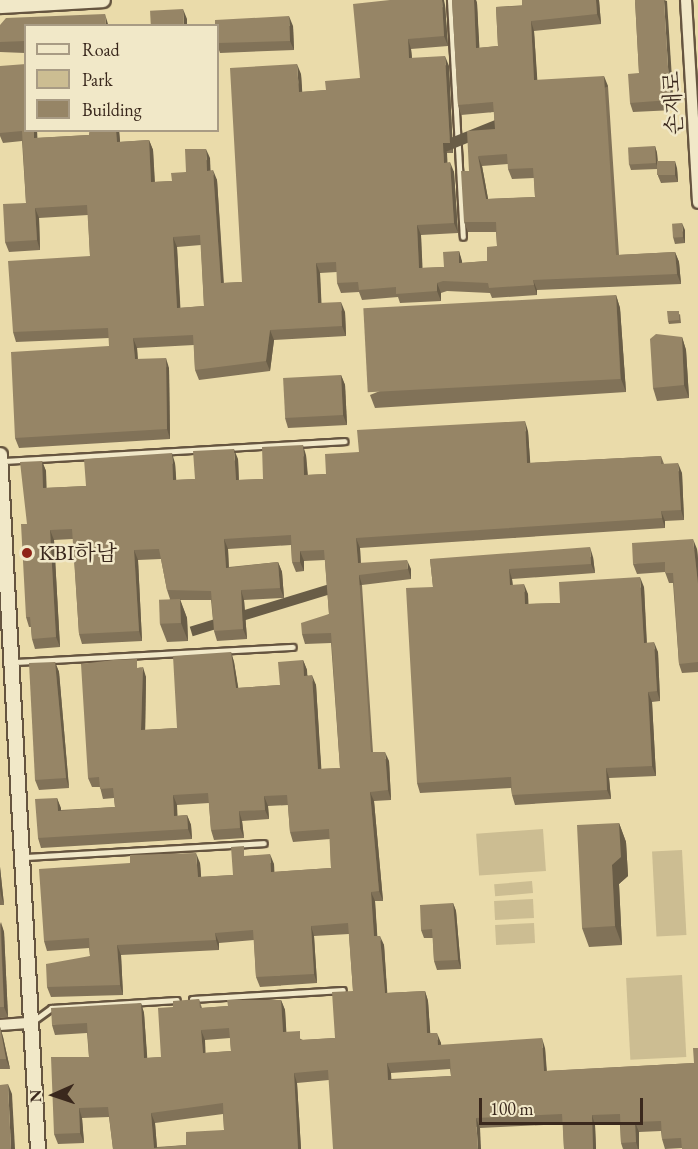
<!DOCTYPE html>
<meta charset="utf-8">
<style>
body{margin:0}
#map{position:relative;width:698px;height:1149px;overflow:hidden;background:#eadbaa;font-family:"EB Garamond","Noto Serif KR",serif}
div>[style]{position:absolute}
.green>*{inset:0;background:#ccbd92;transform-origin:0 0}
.roads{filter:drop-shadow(2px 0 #665540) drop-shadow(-2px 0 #665540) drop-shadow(0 2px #665540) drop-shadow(0 -2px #665540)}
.service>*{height:5px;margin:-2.5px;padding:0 2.5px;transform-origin:2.5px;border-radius:2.5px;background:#f1e8c8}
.minor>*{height:10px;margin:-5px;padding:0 5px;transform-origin:5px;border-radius:5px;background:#f1e8c8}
.tertiary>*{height:14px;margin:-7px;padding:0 7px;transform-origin:7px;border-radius:7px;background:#f1e8c8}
.wall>*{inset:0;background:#817258;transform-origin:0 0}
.shaded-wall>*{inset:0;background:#695d47;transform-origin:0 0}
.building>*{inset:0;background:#968566;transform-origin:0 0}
.dots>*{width:16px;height:16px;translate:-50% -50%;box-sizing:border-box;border:3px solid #f1e8c8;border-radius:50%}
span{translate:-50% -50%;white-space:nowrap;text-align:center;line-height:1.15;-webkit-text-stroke:5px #f1e8c8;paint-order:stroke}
.street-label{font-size:22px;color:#3a281d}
.poi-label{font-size:22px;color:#3a281d}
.left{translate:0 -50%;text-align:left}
.legend{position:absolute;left:24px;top:24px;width:195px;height:108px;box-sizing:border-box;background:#f1e8c8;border:2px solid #a89b84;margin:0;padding:8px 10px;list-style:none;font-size:18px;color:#3a281d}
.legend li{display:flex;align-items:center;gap:12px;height:30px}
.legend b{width:30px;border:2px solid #a89b84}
.north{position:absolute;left:24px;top:1065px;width:60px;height:60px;-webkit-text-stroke:4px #f1e8c8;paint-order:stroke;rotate:267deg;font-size:16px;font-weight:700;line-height:24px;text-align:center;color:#3a281d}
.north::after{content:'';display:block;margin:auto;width:21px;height:27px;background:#3a281d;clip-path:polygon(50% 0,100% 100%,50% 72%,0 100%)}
.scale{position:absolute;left:479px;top:1098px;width:164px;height:27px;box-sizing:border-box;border:3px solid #3a281d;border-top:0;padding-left:8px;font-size:18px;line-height:21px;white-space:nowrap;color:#3a281d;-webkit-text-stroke:4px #f1e8c8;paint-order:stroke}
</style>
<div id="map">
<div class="green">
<div style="left:543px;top:829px;width:42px;height:67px;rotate:86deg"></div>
<div style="left:682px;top:850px;width:85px;height:30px;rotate:87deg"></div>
<div style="left:532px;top:881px;width:12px;height:38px;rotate:85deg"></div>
<div style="left:533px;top:899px;width:19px;height:39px;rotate:87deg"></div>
<div style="left:534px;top:923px;width:20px;height:39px;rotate:87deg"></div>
<div style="left:682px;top:975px;width:82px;height:56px;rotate:87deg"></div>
</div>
<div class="roads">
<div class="service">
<div style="left:450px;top:0;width:237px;rotate:86.9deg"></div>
<div style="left:2px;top:461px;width:343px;rotate:-3.3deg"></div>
<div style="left:13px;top:662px;width:280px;rotate:-3.1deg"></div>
<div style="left:24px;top:857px;width:240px;rotate:-3.3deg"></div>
<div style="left:192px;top:999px;width:151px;rotate:-3.4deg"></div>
<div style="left:32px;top:1022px;width:24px;rotate:-36deg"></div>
<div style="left:51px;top:1008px;width:126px;rotate:-3.6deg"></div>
</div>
<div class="minor">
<div style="left:686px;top:0;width:203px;rotate:86.6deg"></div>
<div style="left:0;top:1025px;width:31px;rotate:-4deg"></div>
</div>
<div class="tertiary">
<div style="left:0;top:6px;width:103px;rotate:-3.3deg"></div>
<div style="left:0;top:455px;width:695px;rotate:86.87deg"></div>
</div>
</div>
<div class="wall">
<div style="clip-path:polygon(evenodd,452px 0,476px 0,477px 3px,479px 48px,498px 46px,496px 7px,599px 0,601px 24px,534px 31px,537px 80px,608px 86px,619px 255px,675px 252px,679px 262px,681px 284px,537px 290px,537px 295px,492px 298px,490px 293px,447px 291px,441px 293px,441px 301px,400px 303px,398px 297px,362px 300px,359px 292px,341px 293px,337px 283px,337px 272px,320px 273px,321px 303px,345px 312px,346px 336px,274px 340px,270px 371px,199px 380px,195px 370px,194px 345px,137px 348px,138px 359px,169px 368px,170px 439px,19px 448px,15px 438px,109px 346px,109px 338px,16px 342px,13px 332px,90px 256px,88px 215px,39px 218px,40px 250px,9px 252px,5px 242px,26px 203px,22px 141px,3px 143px,0 136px,0 66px,37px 138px,89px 135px,90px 130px,119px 130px,120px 142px,149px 140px,153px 150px,155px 182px,172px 181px,186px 172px,210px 158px,210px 170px,217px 180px,224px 283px,242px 282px,301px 74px,302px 92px,326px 90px,360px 78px,445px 5px,448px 46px,411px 49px,412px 58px,449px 66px,453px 153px,447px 153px,447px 163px,454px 172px,458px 233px,421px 235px,422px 268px,444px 267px,459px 251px,462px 263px,487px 261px,497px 246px,496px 232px,468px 232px,464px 222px,469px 171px,495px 129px,494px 112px,461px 115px,458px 105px,452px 0,508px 164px,508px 169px,512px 179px,534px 178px,535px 197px,488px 199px,482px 166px,508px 164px,452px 0,201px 245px,204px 306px,180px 308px,177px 247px,201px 245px)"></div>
<div style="clip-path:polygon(635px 0,674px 110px,633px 112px,630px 103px,639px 73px)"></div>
<div style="left:0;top:25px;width:26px;height:27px;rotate:2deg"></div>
<div style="clip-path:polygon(218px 26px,293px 26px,294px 50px,220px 53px,218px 47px)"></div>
<div style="clip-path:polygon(655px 146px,657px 153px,658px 163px,677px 168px,678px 182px,661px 183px,658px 176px,658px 169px,631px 170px,629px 164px)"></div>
<div style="clip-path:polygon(685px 230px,685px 243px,675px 244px,673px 237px)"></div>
<div style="clip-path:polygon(616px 295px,620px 308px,626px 392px,375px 408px,370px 395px)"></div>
<div style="clip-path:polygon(680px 314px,681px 323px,669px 324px,668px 321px)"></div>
<div style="clip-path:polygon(682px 337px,686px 350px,689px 398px,657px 401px,653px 388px)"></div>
<div style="clip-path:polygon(341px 375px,345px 385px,347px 425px,288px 428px,285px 418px)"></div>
<div style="clip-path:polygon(evenodd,528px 431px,530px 463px,661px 456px,664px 464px,682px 473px,684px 520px,665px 521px,665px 528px,360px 548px,361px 563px,411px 569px,411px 579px,362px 585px,373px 752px,389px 761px,391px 800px,374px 801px,383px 901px,375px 901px,377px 936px,384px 945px,387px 993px,425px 991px,428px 1001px,430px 1033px,441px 1043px,441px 1045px,545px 1048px,547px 1071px,694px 1063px,698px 1048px,682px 1148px,665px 1149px,662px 1139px,661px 1131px,639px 1132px,639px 1149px,623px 1149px,621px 1143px,620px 1124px,595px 1125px,596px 1149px,564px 1149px,563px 1124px,480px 1128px,329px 1080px,297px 1083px,301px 1149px,113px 1149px,109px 1117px,82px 1118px,84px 1143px,58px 1144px,54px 1134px,89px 1057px,87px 1033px,55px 1035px,52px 1025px,141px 1003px,144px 1013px,147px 1058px,161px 1057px,173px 1007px,199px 999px,202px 1008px,228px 1006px,281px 1000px,285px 1010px,286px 1032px,303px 1040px,335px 1038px,353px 991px,349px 934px,314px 936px,317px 983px,260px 987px,256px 977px,254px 940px,219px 943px,219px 950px,121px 955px,123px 995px,51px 997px,47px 987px,90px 956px,89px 948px,47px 951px,44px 941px,200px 863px,201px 877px,233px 875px,247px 856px,274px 864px,274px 872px,331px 868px,330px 839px,293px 842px,290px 832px,288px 805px,268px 806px,269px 819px,242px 821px,244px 838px,214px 840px,211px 830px,209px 803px,177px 805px,177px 816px,187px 815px,191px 825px,192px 839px,41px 848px,38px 838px,57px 798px,61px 810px,115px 807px,114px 798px,103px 799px,100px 787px,92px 787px,88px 778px,140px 667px,146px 677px,145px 730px,177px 728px,231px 652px,234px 662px,238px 688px,280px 685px,303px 660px,307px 670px,307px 675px,316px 685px,321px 769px,340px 768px,331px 643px,305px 644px,302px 634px,329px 614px,325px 560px,304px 561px,304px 571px,296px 572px,292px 562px,291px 545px,228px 549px,229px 567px,278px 562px,282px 572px,284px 598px,244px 600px,247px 639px,217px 641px,214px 631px,211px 600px,180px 600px,187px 618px,188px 641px,167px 642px,160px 624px,170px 599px,167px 590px,161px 559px,138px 560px,142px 641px,82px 644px,79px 634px,73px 539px,54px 540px,60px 647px,35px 649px,32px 639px,31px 627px,29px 627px,26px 617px,27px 524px,42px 461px,46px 471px,46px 488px,86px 486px,175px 463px,176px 480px,195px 479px,238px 459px,239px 480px,263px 479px,306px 455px,308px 475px,326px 474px,359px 452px,528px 431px,230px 1038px,231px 1051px,205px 1053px,205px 1040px,230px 1038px,528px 431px,450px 1069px,451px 1076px,391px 1079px,391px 1073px,450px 1069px,528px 431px,223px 1114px,224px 1130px,186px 1145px,157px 1147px,155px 1123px,223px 1114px)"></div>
<div style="clip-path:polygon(697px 549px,698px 559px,698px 672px,682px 673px,679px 664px,673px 583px,669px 583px,665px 572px,637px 574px,633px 564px)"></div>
<div style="clip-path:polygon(593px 557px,595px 573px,512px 579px,513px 585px,528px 594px,528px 604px,560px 603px,644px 587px,647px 643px,658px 652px,660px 701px,652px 702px,656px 776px,609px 778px,611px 799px,515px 805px,512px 795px,511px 788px,420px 793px,417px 783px,433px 587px,430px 559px)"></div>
<div style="clip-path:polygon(55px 662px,59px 672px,69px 788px,39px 790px,35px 780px)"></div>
<div style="clip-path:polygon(619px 823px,626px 842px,628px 876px,619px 884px,622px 945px,589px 947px,582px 928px)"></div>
<div style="clip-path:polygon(0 867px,4px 905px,0 905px)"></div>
<div style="clip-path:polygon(453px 903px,456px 911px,461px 969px,437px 970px,434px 961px,433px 938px,424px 938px,421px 930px)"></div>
<div style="clip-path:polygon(0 922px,4px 932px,8px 1017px,0 1018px)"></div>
<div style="clip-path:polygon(0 1027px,3px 1037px,10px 1069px,0 1069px)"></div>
</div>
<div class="shaded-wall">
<div style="clip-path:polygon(442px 0,444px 0,445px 5px,448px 46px,444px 36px)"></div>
<div style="clip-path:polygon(474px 0,476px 0,477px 3px,480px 58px,476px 48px)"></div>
<div style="clip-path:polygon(596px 0,599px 0,601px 24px,597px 14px)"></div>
<div style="clip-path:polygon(664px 0,667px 1px,674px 110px,670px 100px)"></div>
<div style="clip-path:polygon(183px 9px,187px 19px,187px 26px,184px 26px)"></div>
<div style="clip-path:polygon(105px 14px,108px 24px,108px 26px,106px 26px)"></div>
<div style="clip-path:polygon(289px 16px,293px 26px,294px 50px,290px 41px)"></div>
<div style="clip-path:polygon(531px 21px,534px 31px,538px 90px,534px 80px)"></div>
<div style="clip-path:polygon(408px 39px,411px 49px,413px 68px,409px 58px)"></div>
<div style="clip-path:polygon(445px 56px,449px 66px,453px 153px,450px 143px)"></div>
<div style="clip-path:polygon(297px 64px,301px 74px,303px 102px,299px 92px)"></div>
<div style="left:604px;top:76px;width:11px;height:179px;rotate:68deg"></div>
<div style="clip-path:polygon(34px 130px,37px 130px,38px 148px,34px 138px)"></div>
<div style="clip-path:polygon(116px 130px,119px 130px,121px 152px,117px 142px)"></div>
<div style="clip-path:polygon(149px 140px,153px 150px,155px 192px,151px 182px)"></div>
<div style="clip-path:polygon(443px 143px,447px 153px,448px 173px,444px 163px)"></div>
<div style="clip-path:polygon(655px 146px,657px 153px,658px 169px,656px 163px)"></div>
<div style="clip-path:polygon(206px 149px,210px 158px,211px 181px,207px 171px)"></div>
<div style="clip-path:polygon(478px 156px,482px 166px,490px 209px,486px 199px)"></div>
<div style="clip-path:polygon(675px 161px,677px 168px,678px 182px,675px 175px)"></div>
<div style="clip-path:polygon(450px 162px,454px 172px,458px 233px,454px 223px)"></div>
<div style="clip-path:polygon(213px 170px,217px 180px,224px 293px,221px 283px)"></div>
<div style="clip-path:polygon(35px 208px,39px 218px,40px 250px,37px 240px)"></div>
<div style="clip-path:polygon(682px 223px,685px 230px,685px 243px,683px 237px)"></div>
<div style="clip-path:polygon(417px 225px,421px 235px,423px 278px,419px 268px)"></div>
<div style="clip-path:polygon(173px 237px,177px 247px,181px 318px,177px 308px)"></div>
<div style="clip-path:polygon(459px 251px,462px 261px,463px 273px,459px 263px)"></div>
<div style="clip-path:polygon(675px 252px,679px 262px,681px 284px,677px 274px)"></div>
<div style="clip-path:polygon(316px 263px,320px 273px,322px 313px,318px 303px)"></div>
<div style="clip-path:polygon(533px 280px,537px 290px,537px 295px,534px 285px)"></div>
<div style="clip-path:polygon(437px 283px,441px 293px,441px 301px,437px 291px)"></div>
<div style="clip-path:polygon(616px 295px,620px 308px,626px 392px,621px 379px)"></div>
<div style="clip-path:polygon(341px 302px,345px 312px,346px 336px,342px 326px)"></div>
<div style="clip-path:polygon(270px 330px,274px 340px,270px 371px,266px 361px)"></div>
<div style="clip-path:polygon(682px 337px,686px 350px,689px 398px,684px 385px)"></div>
<div style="clip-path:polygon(133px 338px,137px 348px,138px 369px,135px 359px)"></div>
<div style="clip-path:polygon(166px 358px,169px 368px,170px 439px,167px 429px)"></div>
<div style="clip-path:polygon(341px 375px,345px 385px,347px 425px,343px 415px)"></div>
<div style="clip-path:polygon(525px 421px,528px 431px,531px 473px,527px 463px)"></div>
<div style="clip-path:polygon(303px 445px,306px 455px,308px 485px,304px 475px)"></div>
<div style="clip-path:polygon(234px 449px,238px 459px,239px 490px,236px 480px)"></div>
<div style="clip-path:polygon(172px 453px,175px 463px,177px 490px,173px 480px)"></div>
<div style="clip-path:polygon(42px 461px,46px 471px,47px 498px,43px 488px)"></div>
<div style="clip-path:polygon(678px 463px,682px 473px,684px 520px,681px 510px)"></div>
<div style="clip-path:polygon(661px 511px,665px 521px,665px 528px,662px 518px)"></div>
<div style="clip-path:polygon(50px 530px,54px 540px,60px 647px,56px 637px)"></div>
<div style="clip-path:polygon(356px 538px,360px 548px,361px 573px,358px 563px)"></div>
<div style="clip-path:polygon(224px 539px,228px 549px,229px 578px,226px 568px)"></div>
<div style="clip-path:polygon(693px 539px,697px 549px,698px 559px,698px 584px)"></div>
<div style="clip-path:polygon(590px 547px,593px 557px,595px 573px,591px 564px)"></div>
<div style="clip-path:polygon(134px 550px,138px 560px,142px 641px,139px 631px)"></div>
<div style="clip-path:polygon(300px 551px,304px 561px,304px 571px,300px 562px)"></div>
<div style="clip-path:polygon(407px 560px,411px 569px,411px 579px,408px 569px)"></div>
<div style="clip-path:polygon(278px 562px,282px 572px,284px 598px,280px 588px)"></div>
<div style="clip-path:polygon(509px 569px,512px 579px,513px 595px,510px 585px)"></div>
<div style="left:359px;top:575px;width:10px;height:177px;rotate:73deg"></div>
<div style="clip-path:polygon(640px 577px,644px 587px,647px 653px,644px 643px)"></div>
<div style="clip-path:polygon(524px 584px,528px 594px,529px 614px,525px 604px)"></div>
<div style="clip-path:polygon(241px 590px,244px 600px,247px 639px,243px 629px)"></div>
<div style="clip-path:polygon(180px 599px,187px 618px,188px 641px,181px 623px)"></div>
<div style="clip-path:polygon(654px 642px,658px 652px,660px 701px,657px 691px)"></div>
<div style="clip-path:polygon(231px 652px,234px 662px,240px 698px,236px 688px)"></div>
<div style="clip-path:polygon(303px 660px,307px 670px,308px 685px,304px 676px)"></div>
<div style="clip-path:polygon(55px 662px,59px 672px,69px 788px,66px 778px)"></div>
<div style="clip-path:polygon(143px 667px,146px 677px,145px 740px,141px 730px)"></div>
<div style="clip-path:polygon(312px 675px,316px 685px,322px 779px,318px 769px)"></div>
<div style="clip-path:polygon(648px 692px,652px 702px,656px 776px,652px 766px)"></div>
<div style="clip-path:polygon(385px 752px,389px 761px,391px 800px,388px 790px)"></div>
<div style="clip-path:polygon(606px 768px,609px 778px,611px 799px,607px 790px)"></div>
<div style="clip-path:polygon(370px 792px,374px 801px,383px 901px,379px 891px)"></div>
<div style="clip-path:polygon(173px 795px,177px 805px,178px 826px,174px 816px)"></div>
<div style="clip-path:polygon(264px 796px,268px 806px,269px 819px,265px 810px)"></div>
<div style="clip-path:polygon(57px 798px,61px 808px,61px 820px,58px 811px)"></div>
<div style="clip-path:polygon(239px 811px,242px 821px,244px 838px,240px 828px)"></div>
<div style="clip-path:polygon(187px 815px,191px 825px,192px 839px,188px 829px)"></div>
<div style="clip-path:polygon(619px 823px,626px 842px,628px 876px,619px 884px,622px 945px,615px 926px,612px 865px)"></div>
<div style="clip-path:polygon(196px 853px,200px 863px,202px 887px,198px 877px)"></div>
<div style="clip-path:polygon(270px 854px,274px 864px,275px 882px,271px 872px)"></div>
<div style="clip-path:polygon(0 867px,4px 905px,1px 895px,0 889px)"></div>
<div style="clip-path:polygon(371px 892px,375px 901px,378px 946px,374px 936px)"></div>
<div style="clip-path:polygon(453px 903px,456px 911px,461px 969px,458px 960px)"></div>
<div style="clip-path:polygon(1px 922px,4px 932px,8px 1017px,4px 1007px)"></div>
<div style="clip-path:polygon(311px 926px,314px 936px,317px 983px,314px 974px)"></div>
<div style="clip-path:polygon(215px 933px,219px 943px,219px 950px,216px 940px)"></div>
<div style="clip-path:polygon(380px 936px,384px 945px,388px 1003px,385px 993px)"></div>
<div style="clip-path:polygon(117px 945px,121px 955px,123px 995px,120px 985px)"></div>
<div style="clip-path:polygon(425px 991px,428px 1001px,431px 1043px,427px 1033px)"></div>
<div style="clip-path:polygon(281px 1000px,285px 1010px,287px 1042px,283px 1032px)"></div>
<div style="clip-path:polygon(141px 1003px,144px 1013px,148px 1068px,144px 1058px)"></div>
<div style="clip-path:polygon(0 1027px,3px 1037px,10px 1069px,6px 1059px)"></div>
<div style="clip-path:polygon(201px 1030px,205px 1040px,206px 1063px,203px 1053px)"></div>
<div style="clip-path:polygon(437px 1033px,441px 1043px,442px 1055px,438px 1045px)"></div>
<div style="clip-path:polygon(542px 1038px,545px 1048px,547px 1081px,544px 1071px)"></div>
<div style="clip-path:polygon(387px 1063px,391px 1073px,392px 1089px,388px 1080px)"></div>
<div style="clip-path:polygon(294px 1073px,297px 1083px,301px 1149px,298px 1149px)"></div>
<div style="clip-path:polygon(8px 1084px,12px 1094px,15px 1149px,11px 1149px)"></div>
<div style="clip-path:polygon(79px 1108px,82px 1118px,84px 1143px,80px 1133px)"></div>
<div style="clip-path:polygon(151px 1113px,155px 1123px,157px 1149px,154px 1149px)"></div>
<div style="clip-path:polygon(592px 1115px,595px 1125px,596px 1149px,593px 1149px)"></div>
<div style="clip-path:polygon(476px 1118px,480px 1128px,481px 1149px,478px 1149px)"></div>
<div style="clip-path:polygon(635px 1122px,639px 1132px,639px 1149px,638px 1149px,636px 1142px)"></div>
</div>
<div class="building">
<div style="clip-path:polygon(evenodd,390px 0,442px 0,444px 36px,408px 39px,409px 58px,445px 56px,450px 143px,443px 143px,444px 163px,450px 162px,454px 223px,417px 225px,419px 268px,444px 267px,443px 252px,459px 251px,459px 263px,487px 261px,487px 247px,497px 246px,496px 222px,464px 222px,461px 171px,469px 171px,467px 131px,495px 129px,493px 102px,458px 105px,452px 0,474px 0,476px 48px,498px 46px,496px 7px,522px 6px,522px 0,596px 0,597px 14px,531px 21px,534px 80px,604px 76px,616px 255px,675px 252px,677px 274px,533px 280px,534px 285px,489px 288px,488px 283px,443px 281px,437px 283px,437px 291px,396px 294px,396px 287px,359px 290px,358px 282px,337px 283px,336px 262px,316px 263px,318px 303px,341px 302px,342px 326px,270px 330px,266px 361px,195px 370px,193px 335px,133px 338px,135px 359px,166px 358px,167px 429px,15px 438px,11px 352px,109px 346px,108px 328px,13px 332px,8px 261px,90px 256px,87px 205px,35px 208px,37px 240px,5px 242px,3px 204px,26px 203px,22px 131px,0 133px,0 66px,26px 64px,26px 130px,34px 130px,34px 138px,89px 135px,90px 130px,116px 130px,117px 142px,149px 140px,151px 182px,172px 181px,171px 173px,186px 172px,185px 149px,206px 149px,207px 171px,213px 170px,221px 283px,242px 282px,230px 68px,297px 64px,299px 92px,326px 90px,325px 81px,360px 78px,353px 4px,390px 0,507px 154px,508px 169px,533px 168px,535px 197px,486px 199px,478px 156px,507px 154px,390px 0,200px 235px,204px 306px,177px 308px,173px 237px,200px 235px)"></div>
<div style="clip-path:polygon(635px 0,664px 0,670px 100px,630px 103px,628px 74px,639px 73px)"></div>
<div style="left:183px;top:9px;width:17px;height:33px;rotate:87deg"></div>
<div style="clip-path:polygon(105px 14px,106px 26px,26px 26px,26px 41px,0 42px,0 25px,6px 18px)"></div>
<div style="clip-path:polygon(289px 16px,290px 41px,218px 43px,218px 26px,215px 26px,215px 20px)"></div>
<div style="left:655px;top:146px;width:17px;height:27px;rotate:87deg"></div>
<div style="left:675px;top:161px;width:14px;height:18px;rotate:90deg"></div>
<div style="left:682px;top:223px;width:14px;height:10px;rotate:86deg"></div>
<div style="left:616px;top:295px;width:84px;height:253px;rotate:87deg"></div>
<div style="clip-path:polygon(667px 311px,679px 311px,679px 320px,668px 321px)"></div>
<div style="clip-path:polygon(656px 334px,682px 337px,684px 385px,653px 388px,650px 339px)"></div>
<div style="left:341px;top:375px;width:40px;height:58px;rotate:87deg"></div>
<div style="clip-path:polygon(evenodd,525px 421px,527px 463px,661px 456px,661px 464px,678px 463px,681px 510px,661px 511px,662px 518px,356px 538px,358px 563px,407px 560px,408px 569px,359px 575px,371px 752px,385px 752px,388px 790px,370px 792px,379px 891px,371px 892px,374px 936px,380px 936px,385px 993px,425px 991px,427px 1033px,437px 1033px,438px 1045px,542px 1038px,544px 1071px,694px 1063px,693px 1048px,698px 1048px,698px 1149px,682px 1149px,681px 1138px,662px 1139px,661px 1121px,635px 1122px,636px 1142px,621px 1143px,620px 1114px,592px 1115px,593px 1149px,564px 1149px,562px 1114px,476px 1118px,478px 1149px,333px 1149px,328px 1070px,294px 1073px,298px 1149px,113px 1149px,108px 1107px,79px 1108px,80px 1133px,54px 1134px,51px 1057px,89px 1057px,87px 1023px,52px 1025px,51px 1008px,141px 1003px,144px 1058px,161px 1057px,158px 1008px,173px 1007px,173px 1001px,199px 999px,200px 1008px,228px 1006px,227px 1000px,281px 1000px,283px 1032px,300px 1031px,300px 1040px,335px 1038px,332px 992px,353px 991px,348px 923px,311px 926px,314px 974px,256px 977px,253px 930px,215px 933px,216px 940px,117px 945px,120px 985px,47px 987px,46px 964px,90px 956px,89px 938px,44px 941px,39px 869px,130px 863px,130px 855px,196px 853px,198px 877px,233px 875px,231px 847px,244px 846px,244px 856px,270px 854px,271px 872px,331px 868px,329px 829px,290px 832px,287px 795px,264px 796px,265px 810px,239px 811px,240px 828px,211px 830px,208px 793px,173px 795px,174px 816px,187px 815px,188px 829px,38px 838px,35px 799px,57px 798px,58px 811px,115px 807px,113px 788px,100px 789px,99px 777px,88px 778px,81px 664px,113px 660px,137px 659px,137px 668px,143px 667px,141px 730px,177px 728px,173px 656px,231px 652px,236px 688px,280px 685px,278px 662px,303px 660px,304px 676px,312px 675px,318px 769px,340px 768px,331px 633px,302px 634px,301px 623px,329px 614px,324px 550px,300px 551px,300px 562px,292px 562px,291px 535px,224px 539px,226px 568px,278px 562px,280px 588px,241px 590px,243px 629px,214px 631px,211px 591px,167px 590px,159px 549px,134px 550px,139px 631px,79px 634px,72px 529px,50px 530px,56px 637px,32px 639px,30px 617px,26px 617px,21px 524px,27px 524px,20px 462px,42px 461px,43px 488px,86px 486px,84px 459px,172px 453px,173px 480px,195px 479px,193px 451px,234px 449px,236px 480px,263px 479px,262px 447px,303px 445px,304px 475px,326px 474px,325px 454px,359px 452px,357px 430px,525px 421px,229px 1028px,231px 1051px,203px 1053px,201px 1030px,229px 1028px,525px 421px,450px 1059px,451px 1076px,388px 1080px,387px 1063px,450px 1059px,525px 421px,223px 1103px,224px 1130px,186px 1132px,186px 1145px,154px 1148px,151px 1113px,223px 1103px)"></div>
<div style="clip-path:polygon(693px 539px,698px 584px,698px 662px,679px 664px,673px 573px,665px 573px,665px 562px,633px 564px,632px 543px)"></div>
<div style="clip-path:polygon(590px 547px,591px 564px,509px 569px,510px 585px,524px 584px,525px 604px,560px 603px,559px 582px,640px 577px,644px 643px,654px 642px,657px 691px,648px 692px,652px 766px,606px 768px,607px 790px,512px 795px,511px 777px,417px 783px,406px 588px,433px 587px,430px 559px)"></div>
<div style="left:180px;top:599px;width:24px;height:21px;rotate:88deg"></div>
<div style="clip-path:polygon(55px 662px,66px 778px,35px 780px,29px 663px)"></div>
<div style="clip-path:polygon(619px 823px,621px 857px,612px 865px,615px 926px,582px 928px,577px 825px)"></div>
<div style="clip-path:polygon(453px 903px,458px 960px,434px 961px,432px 929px,421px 930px,420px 905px)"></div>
<div style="clip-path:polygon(0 922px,4px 1007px,0 1007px)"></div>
<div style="clip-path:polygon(0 1027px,6px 1059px,0 1059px)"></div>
<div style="clip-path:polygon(8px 1084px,11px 1149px,0 1149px,0 1085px)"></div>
</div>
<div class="dots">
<div style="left:27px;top:553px;background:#8f2418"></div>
</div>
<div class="street-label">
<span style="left:673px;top:103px;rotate:-93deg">손재로</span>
</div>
<div class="poi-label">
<span class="left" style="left:39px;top:553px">KBI하남</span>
</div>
<ul class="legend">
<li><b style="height:8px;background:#f1e8c8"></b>Road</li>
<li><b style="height:16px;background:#ccbd92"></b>Park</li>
<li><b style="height:16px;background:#968566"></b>Building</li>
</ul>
<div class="north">N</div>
<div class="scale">100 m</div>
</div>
